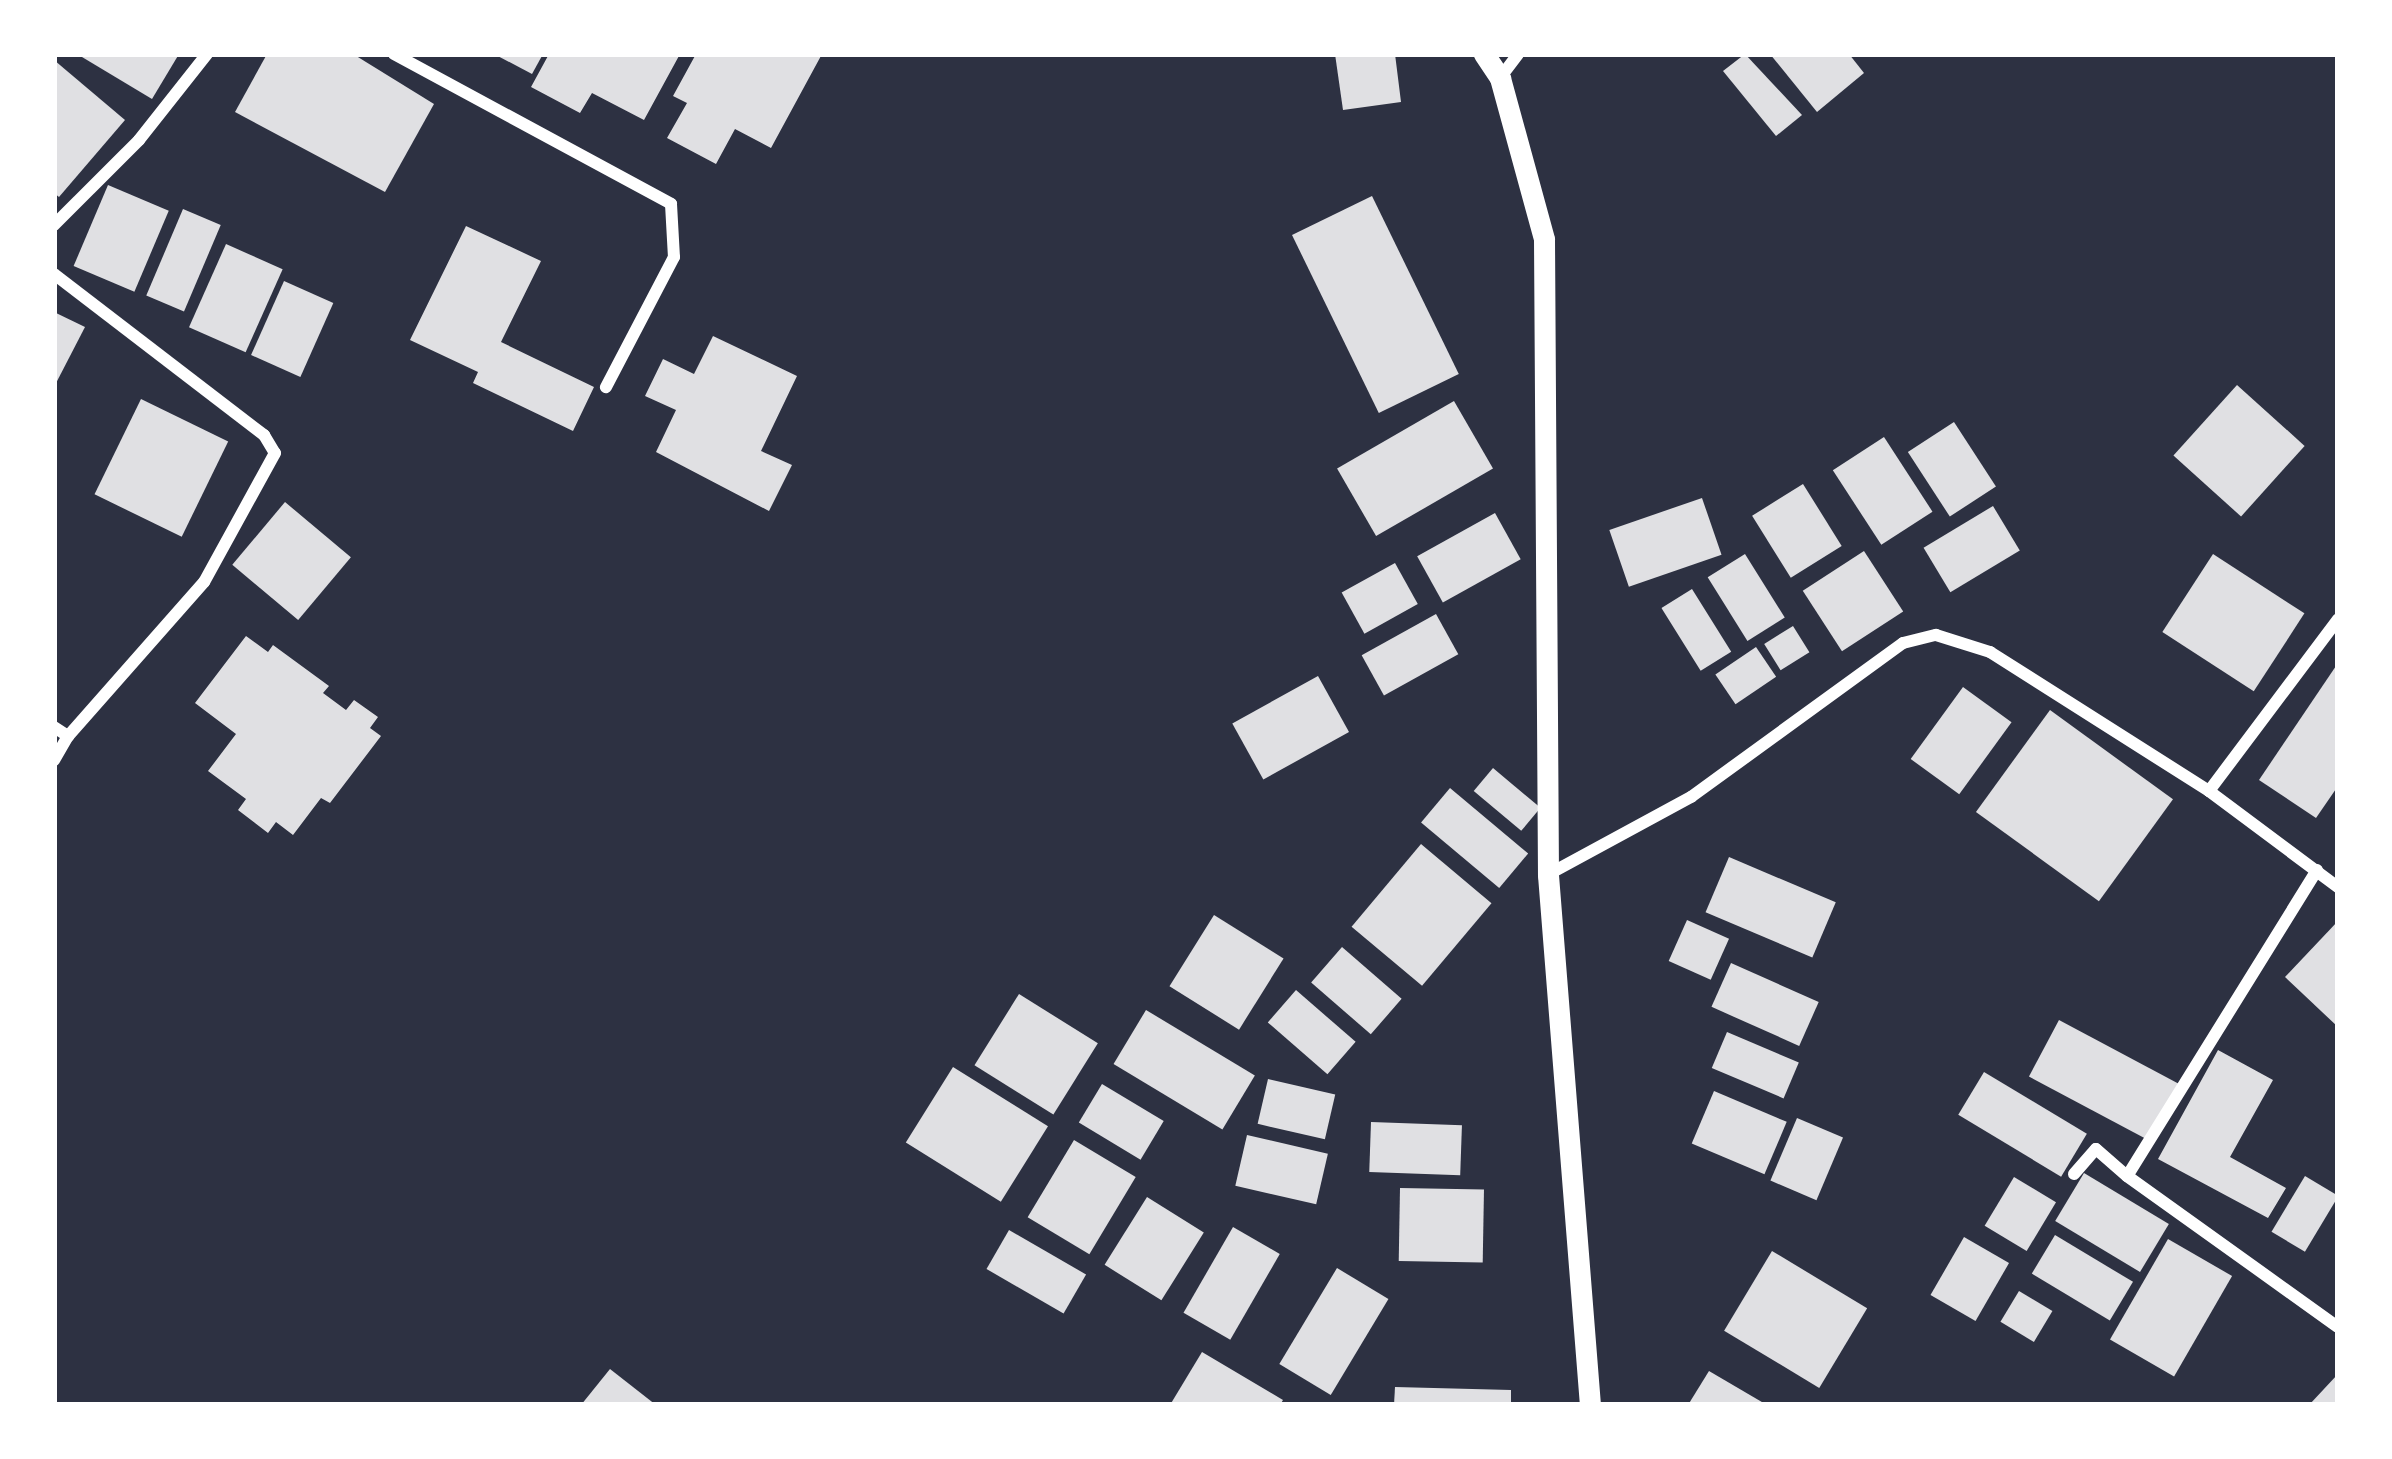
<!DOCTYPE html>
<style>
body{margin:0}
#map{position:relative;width:2392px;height:1459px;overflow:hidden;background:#2d3142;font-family:Bitter,serif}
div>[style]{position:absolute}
.building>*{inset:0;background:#e0e0e3;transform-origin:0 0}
.minor>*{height:12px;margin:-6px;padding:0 6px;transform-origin:6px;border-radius:6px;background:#fff}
.tertiary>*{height:21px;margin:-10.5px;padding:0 10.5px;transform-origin:10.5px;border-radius:10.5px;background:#fff}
span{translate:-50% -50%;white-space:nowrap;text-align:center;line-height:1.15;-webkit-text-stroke:10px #fff;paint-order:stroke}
.frame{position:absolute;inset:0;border:57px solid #fff;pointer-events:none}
</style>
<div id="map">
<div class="building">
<div style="clip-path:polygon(77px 54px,179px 54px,152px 99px)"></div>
<div style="clip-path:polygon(267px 54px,353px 54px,434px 104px,385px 192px,235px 112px)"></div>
<div style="clip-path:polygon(494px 54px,543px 54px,532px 74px)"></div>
<div style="clip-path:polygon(549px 54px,680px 54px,644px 120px,592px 93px,580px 113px,531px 87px)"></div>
<div style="clip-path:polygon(696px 54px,822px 54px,771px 148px,735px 129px,716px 164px,667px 138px,687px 103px,673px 96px)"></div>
<div style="clip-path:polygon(1335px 54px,1395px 54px,1401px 102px,1343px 110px)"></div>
<div style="clip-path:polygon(1745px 54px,1802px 115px,1776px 136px,1723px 71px)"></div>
<div style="clip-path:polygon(1770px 54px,1849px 54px,1864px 73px,1817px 112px)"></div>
<div style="clip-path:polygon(54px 60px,125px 120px,59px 197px,54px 193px)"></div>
<div style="left:108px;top:185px;width:66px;height:88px;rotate:23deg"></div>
<div style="left:1372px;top:196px;width:198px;height:89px;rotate:64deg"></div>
<div style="left:183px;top:209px;width:41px;height:94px;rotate:23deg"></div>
<div style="clip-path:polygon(466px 226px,541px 261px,501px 342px,594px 387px,573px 431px,473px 383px,478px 372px,410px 340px)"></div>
<div style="left:226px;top:244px;width:62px;height:91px;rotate:24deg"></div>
<div style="left:284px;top:281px;width:54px;height:81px;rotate:24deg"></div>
<div style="clip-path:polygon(54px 312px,85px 327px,54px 387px)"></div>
<div style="clip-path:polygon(713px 336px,797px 376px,761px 451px,792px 465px,769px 511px,656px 452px,676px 410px,645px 396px,663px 359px,694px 374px)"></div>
<div style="left:2237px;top:385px;width:91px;height:95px;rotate:42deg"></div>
<div style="left:141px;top:399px;width:97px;height:106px;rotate:26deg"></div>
<div style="left:1454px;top:401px;width:78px;height:135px;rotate:60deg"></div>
<div style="left:1954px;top:422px;width:77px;height:55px;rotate:57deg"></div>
<div style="left:1884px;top:437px;width:89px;height:61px;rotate:57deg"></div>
<div style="left:1803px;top:484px;width:73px;height:60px;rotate:58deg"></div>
<div style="left:1702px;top:498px;width:60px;height:98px;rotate:71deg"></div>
<div style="left:285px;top:502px;width:86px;height:82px;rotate:40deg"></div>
<div style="left:1993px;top:506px;width:52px;height:81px;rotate:59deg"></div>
<div style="left:1495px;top:513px;width:53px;height:89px;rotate:61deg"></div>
<div style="left:1864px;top:551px;width:72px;height:73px;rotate:57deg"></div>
<div style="left:1745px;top:554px;width:75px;height:44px;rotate:58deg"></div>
<div style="left:2213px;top:554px;width:109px;height:93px;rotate:33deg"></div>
<div style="left:1395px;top:563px;width:47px;height:61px;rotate:61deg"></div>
<div style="left:1692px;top:589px;width:74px;height:36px;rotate:58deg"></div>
<div style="left:1436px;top:614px;width:46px;height:85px;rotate:61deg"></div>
<div style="left:1793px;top:626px;width:31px;height:34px;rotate:58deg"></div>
<div style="clip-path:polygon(246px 636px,268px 652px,273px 645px,329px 686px,323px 693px,346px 710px,354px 700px,378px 717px,370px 728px,381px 736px,330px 803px,321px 798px,293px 835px,276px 822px,268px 833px,238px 810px,246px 799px,208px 771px,236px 734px,195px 703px)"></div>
<div style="left:1756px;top:647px;width:36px;height:49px;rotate:56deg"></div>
<div style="clip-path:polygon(2338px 663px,2338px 786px,2316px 818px,2259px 780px)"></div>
<div style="left:1318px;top:676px;width:64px;height:98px;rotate:61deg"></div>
<div style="left:1963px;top:687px;width:60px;height:89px;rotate:36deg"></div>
<div style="left:2050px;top:710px;width:152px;height:126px;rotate:36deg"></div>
<div style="left:1493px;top:768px;width:62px;height:30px;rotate:40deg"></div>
<div style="left:1450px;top:788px;width:102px;height:45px;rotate:40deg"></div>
<div style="left:1421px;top:844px;width:92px;height:108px;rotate:40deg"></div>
<div style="left:1729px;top:857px;width:116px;height:60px;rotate:23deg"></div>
<div style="left:1214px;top:915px;width:82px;height:84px;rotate:32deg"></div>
<div style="left:1687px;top:920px;width:46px;height:45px;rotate:24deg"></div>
<div style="clip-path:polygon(2338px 921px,2338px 1027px,2285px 977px)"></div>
<div style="left:1342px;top:947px;width:79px;height:47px;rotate:41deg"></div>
<div style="left:1731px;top:963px;width:96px;height:48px;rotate:24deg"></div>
<div style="left:1296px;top:990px;width:79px;height:43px;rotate:41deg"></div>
<div style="left:1019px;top:994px;width:93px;height:84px;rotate:32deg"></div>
<div style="left:1146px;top:1010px;width:127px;height:63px;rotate:31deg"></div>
<div style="left:2059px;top:1020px;width:135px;height:64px;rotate:28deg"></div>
<div style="left:1727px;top:1032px;width:78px;height:39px;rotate:23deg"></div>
<div style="clip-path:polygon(2218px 1050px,2273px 1080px,2230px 1157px,2286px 1188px,2268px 1218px,2158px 1159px)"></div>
<div style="left:953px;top:1067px;width:112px;height:89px;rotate:32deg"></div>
<div style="left:1984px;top:1072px;width:120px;height:50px;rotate:31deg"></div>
<div style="left:1268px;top:1079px;width:69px;height:46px;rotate:13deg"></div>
<div style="left:1102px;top:1084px;width:72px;height:45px;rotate:31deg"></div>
<div style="left:1714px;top:1091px;width:79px;height:57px;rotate:23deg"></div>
<div style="left:1797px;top:1118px;width:50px;height:68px;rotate:23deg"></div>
<div style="left:1371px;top:1122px;width:91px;height:50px;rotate:2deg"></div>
<div style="left:1247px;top:1135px;width:83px;height:52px;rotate:13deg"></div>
<div style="left:1074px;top:1140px;width:72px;height:90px;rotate:31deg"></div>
<div style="left:2084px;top:1173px;width:99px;height:56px;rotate:31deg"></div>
<div style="left:2305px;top:1176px;width:39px;height:65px;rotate:31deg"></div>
<div style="left:2014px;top:1177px;width:49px;height:57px;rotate:31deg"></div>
<div style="left:1400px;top:1188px;width:84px;height:73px;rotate:1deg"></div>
<div style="left:1147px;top:1197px;width:67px;height:80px;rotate:32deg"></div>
<div style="left:1233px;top:1227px;width:54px;height:99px;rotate:30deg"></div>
<div style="left:1009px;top:1230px;width:89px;height:45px;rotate:30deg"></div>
<div style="left:2055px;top:1235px;width:91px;height:45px;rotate:31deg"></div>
<div style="left:1964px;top:1237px;width:52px;height:67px;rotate:30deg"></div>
<div style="left:2168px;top:1239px;width:74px;height:116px;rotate:30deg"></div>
<div style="left:1772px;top:1251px;width:111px;height:93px;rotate:31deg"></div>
<div style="left:1337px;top:1268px;width:60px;height:112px;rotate:31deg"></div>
<div style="left:2019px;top:1291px;width:39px;height:36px;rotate:31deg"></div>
<div style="clip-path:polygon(1202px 1352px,1283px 1400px,1280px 1405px,1170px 1405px)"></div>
<div style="clip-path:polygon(610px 1369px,656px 1405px,581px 1405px)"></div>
<div style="clip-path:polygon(1709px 1371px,1767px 1405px,1688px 1405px)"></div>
<div style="clip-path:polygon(2338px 1374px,2338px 1405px,2309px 1405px)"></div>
<div style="clip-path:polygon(1395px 1387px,1511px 1390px,1511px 1405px,1394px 1405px)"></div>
</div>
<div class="minor">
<div style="left:394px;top:54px;width:315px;rotate:28.4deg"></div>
<div style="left:671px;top:204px;width:53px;rotate:86.8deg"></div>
<div style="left:674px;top:257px;width:147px;rotate:117.6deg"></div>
<div style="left:1500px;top:78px;width:30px;rotate:-53deg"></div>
<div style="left:54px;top:225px;width:120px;rotate:-45deg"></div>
<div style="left:139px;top:140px;width:110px;rotate:-51.7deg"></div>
<div style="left:54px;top:274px;width:265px;rotate:37.5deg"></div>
<div style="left:264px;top:435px;width:21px;rotate:59deg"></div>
<div style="left:275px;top:453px;width:147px;rotate:118.8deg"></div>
<div style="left:204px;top:582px;width:205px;rotate:131.4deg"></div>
<div style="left:54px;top:727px;width:17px;rotate:33deg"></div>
<div style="left:68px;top:736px;width:28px;rotate:120deg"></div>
<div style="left:2209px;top:791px;width:215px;rotate:-53.1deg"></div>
<div style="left:2317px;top:870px;width:360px;rotate:121.8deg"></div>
<div style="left:2127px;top:1176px;width:259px;rotate:35.6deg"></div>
<div style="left:1549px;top:874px;width:162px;rotate:-28.5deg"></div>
<div style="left:1691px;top:797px;width:262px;rotate:-36deg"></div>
<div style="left:1903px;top:643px;width:34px;rotate:-14deg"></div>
<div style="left:1936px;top:635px;width:57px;rotate:17.5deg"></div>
<div style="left:1990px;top:652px;width:259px;rotate:32.4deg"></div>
<div style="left:2209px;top:791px;width:161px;rotate:36.7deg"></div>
<div style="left:2074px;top:1174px;width:33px;rotate:-49deg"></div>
<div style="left:2096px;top:1149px;width:41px;rotate:41.1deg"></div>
</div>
<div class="tertiary">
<div style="left:1484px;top:54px;width:29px;rotate:56deg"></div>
<div style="left:1500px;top:78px;width:167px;rotate:74.7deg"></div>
<div style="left:1544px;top:239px;width:636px;rotate:89.64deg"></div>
<div style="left:1548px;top:875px;width:532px;rotate:85.47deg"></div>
</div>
<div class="frame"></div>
</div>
